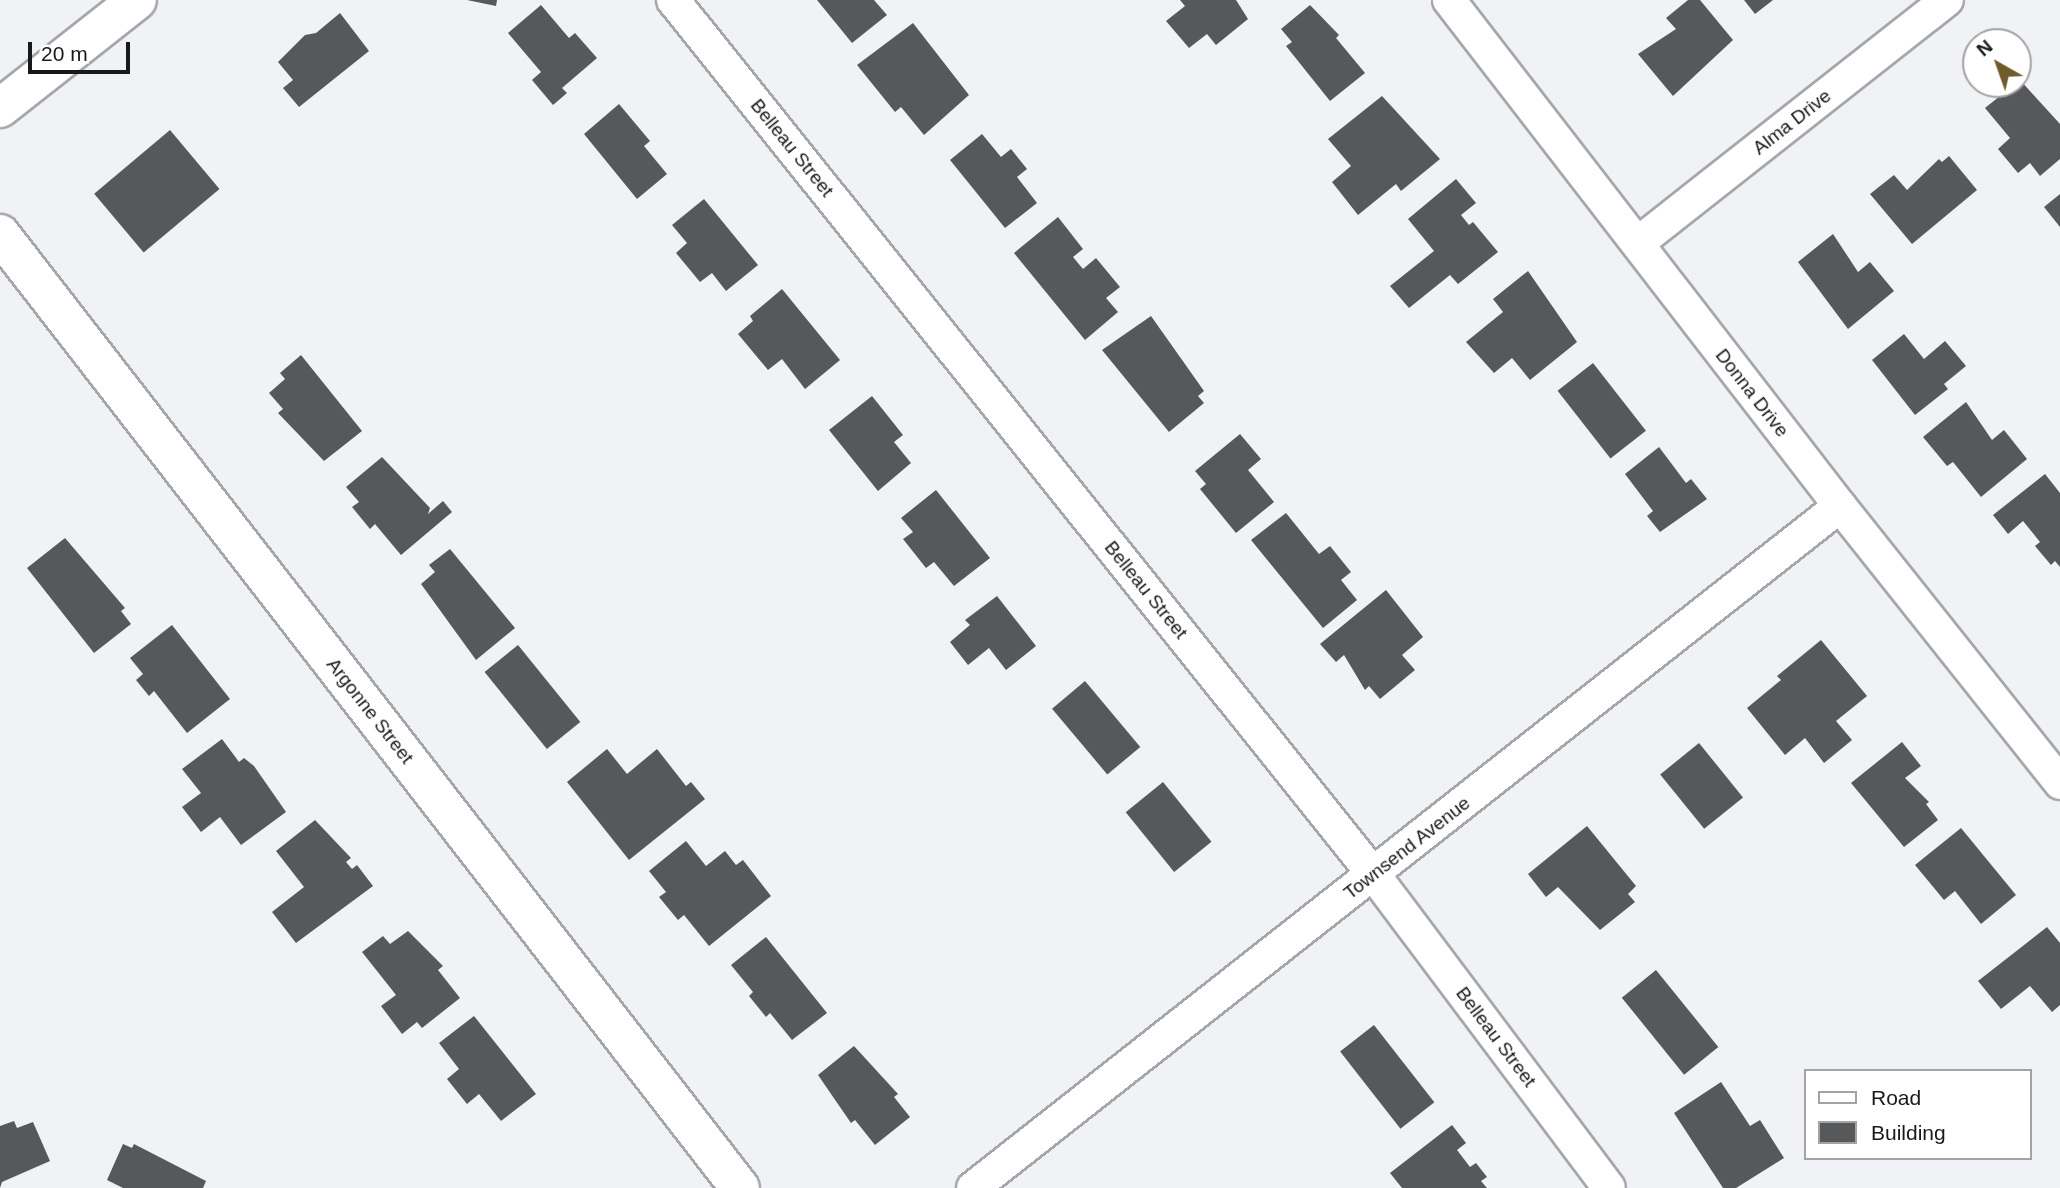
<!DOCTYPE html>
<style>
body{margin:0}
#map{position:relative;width:2060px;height:1188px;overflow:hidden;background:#f0f2f6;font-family:Arial,sans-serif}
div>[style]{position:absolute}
.building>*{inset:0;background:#56585a;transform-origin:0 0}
.roads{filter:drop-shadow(2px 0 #a5a7aa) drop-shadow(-2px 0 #a5a7aa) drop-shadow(0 2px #a5a7aa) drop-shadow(0 -2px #a5a7aa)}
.minor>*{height:32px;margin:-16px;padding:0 16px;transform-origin:16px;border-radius:16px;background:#fff}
.tertiary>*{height:38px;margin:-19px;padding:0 19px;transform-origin:19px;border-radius:19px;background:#fff}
.secondary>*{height:38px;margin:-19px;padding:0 19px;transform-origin:19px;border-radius:19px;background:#fff}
span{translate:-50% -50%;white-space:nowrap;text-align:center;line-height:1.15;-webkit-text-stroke:7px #fff;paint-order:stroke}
.street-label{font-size:19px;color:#18191a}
.legend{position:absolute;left:1804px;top:1069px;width:228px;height:91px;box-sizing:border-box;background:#fff;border:2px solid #a3a3a3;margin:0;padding:9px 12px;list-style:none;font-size:21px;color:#18191a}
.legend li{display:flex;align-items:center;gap:14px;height:35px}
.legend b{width:35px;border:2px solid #a3a3a3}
.north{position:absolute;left:1962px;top:28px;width:70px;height:70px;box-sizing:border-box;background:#fff;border:2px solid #a3a3a3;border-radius:50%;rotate:320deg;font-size:19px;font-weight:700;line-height:28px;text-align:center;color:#18191a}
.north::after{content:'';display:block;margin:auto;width:24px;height:32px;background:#705b2a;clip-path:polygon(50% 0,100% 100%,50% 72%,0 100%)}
.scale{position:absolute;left:28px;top:42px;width:102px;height:32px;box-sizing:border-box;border:4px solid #18191a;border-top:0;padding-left:9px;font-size:21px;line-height:24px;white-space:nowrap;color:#18191a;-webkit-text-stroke:5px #fff;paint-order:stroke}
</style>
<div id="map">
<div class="building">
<div style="clip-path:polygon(467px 0,497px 0,496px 6px)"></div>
<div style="clip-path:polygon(817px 0,874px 0,887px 15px,852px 43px)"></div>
<div style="clip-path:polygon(1180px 0,1236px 0,1248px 19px,1216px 45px,1207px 34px,1189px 48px,1166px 21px,1185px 6px)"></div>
<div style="clip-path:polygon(1688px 0,1700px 0,1733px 40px,1673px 96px,1638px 54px,1676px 29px,1666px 18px)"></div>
<div style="clip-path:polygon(1744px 0,1773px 0,1755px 14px)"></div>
<div style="clip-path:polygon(541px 5px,569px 38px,575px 33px,597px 58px,562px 88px,567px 93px,553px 105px,532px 80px,541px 72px,508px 33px)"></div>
<div style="clip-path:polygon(1310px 5px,1339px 35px,1336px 38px,1365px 73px,1330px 101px,1286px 46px,1292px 42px,1281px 29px)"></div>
<div style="clip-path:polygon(340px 13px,369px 51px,299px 107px,283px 88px,293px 80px,278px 62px,305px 35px,316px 33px)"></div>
<div style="clip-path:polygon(913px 23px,969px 95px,924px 135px,901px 107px,895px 112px,857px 65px)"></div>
<div style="clip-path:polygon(2020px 80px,2060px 124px,2060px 159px,2040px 176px,2030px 163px,2018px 173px,1998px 149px,2010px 138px,1985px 108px)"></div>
<div style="clip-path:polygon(1382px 96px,1440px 159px,1401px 191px,1396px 184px,1358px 215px,1332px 182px,1351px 166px,1328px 139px)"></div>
<div style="clip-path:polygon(619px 104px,650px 141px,644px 146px,667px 174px,637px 199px,584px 134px)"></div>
<div style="left:170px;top:130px;width:77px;height:99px;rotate:50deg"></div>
<div style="clip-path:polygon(982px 134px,1001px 157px,1011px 149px,1027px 169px,1017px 177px,1037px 203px,1005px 228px,950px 160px)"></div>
<div style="clip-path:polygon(1949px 156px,1977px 190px,1912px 244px,1870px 194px,1894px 175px,1907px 190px,1939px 159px,1942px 162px)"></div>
<div style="clip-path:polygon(1456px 179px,1476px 203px,1461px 215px,1469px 225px,1473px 222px,1498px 252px,1458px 284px,1450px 275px,1409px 308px,1390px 286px,1434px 251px,1408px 219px)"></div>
<div style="clip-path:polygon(2060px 194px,2060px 227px,2044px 207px)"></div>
<div style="clip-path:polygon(704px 199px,758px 265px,726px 291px,712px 273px,700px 282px,676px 253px,687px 243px,672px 225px)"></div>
<div style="clip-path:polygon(1058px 217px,1083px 249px,1073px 257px,1083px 269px,1096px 258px,1120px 287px,1106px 298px,1118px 312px,1085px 340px,1014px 253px)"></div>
<div style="clip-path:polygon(1833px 234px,1858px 272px,1870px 262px,1894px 291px,1848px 329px,1798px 262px)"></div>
<div style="clip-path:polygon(1528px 271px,1577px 342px,1530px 380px,1512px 358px,1494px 373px,1466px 342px,1503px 312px,1493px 299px)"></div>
<div style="clip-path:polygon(782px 289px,840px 360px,805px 389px,782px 359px,768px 370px,738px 334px,753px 321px,750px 316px)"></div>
<div style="clip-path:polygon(1151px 316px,1204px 391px,1198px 396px,1204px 403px,1169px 432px,1102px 350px)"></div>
<div style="clip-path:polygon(1904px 334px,1924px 359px,1945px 341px,1966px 366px,1944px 384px,1948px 389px,1915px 415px,1872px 360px)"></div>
<div style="clip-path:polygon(301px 355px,362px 431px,324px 461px,278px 413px,283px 409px,269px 393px,285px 379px,280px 373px)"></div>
<div style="left:1593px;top:363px;width:86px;height:45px;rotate:52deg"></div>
<div style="clip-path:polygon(872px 396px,903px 435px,894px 442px,911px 463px,878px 491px,829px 430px)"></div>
<div style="clip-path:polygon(1966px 402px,1992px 440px,2004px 430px,2027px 459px,1981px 497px,1953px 462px,1947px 466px,1923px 437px)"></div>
<div style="clip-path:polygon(1240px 434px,1261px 459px,1248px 470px,1274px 502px,1236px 533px,1200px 489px,1206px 484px,1195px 471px)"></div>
<div style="clip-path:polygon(1659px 447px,1686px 483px,1691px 479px,1707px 499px,1660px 532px,1647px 516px,1653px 511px,1625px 474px)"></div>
<div style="clip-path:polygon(382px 457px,430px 508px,428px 514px,443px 501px,452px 512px,401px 555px,375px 524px,370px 529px,352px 507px,359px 502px,346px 487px)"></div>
<div style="clip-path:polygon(2045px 474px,2060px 493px,2060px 567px,2055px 561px,2051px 565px,2035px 546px,2040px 542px,2023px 521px,2008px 534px,1993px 515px)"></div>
<div style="clip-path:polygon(936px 490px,990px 558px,954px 586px,934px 562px,926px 568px,903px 539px,913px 532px,901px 518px)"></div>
<div style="clip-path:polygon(1286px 513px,1319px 554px,1330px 546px,1351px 572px,1341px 580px,1357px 600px,1323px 628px,1251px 540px)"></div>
<div style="clip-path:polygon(65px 538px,125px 608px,121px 611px,131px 624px,94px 653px,27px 568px)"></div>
<div style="clip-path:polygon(450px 549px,515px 628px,476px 660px,421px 584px,435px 572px,429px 565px)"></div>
<div style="clip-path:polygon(1386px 590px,1423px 637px,1402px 655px,1415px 670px,1380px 699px,1369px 686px,1365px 690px,1344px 655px,1336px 662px,1320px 644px)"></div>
<div style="clip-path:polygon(997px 596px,1036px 646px,1006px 670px,989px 648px,968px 665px,950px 642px,970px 625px,965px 620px)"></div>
<div style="clip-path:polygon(172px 625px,230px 699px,187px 733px,154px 691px,149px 696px,136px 680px,143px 674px,130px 658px)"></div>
<div style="clip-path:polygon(1821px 640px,1867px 696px,1836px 721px,1852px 740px,1824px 763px,1805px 738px,1785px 755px,1747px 708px,1781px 680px,1777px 676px)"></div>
<div style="left:518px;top:645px;width:99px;height:43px;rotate:51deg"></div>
<div style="left:1085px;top:681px;width:86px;height:43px;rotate:50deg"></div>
<div style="clip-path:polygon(222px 739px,239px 762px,244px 758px,254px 766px,286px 812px,241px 845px,220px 817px,201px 832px,182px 807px,201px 793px,182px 769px)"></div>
<div style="clip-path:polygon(1902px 742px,1921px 766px,1905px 778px,1929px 802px,1926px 804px,1938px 820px,1904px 847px,1851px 783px)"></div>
<div style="left:1699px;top:743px;width:70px;height:50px;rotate:51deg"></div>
<div style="clip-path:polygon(607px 749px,627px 774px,657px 749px,686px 786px,691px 782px,705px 799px,629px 860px,567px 782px)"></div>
<div style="left:1163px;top:782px;width:77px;height:48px;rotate:51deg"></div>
<div style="clip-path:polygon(315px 820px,351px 858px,346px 862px,352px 869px,357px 865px,373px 886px,296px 943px,272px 912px,304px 887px,276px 851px)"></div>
<div style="clip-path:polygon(1587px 826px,1636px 886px,1628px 894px,1635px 902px,1600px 930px,1558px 887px,1546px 897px,1528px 874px)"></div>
<div style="clip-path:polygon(1961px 828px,2016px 895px,1981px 924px,1955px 891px,1944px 900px,1915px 865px)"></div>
<div style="clip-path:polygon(686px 841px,706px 866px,725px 851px,736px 865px,743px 860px,771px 896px,709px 946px,684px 915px,678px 920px,659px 897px,666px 892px,649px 871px)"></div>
<div style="clip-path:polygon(2047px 927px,2060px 943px,2060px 1005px,2052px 1012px,2030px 986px,2001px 1009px,1978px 981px)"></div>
<div style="clip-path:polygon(408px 931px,443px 966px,438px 970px,460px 998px,422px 1028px,417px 1022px,402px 1034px,381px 1006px,396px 995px,362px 952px,383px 936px,390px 944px)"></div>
<div style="clip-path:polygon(766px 937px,827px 1013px,792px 1040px,770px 1013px,766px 1017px,749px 996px,753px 992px,731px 965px)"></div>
<div style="left:1656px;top:970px;width:99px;height:44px;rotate:51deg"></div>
<div style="clip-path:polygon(474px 1016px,536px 1094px,501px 1121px,479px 1094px,467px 1104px,447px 1079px,459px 1069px,439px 1043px)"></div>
<div style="left:1374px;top:1025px;width:98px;height:43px;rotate:52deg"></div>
<div style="clip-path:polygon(854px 1046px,898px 1094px,894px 1097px,910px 1117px,875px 1145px,855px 1120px,851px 1123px,818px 1075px)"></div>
<div style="clip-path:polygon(1721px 1082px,1750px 1126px,1760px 1120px,1784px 1158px,1736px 1188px,1723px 1188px,1674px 1113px)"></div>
<div style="clip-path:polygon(14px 1121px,17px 1128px,33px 1122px,50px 1161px,2px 1182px,0 1188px,0 1126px)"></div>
<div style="clip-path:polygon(1452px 1125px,1466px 1143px,1457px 1150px,1470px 1167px,1476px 1163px,1487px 1177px,1481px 1181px,1487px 1188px,1402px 1188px,1390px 1173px)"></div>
<div style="clip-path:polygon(123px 1144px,132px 1148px,134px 1144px,206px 1181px,203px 1188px,123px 1188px,107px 1180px)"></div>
</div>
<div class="roads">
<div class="minor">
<div style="left:673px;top:0;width:1121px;rotate:51.3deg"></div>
<div style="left:1374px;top:875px;width:391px;rotate:53.1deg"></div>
<div style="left:1449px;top:0;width:639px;rotate:52.31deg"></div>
<div style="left:1840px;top:506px;width:354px;rotate:51.5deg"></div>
<div style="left:1638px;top:243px;width:393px;rotate:-38.2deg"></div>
<div style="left:973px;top:1188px;width:1103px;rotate:-38.19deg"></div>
</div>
<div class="tertiary">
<div style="left:0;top:234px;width:1207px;rotate:52.2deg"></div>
</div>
<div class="secondary">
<div style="left:0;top:108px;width:174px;rotate:-38.2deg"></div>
</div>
</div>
<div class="street-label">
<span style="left:1792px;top:122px;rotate:-38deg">Alma Drive</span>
<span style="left:792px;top:148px;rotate:51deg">Belleau Street</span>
<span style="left:1752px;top:393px;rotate:52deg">Donna Drive</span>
<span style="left:1146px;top:590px;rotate:51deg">Belleau Street</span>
<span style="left:370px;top:711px;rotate:52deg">Argonne Street</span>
<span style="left:1407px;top:848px;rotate:-38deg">Townsend Avenue</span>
<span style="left:1496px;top:1037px;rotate:53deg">Belleau Street</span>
</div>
<ul class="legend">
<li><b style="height:9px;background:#fff"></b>Road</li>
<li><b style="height:19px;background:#56585a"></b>Building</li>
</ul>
<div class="north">N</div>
<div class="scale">20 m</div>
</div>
